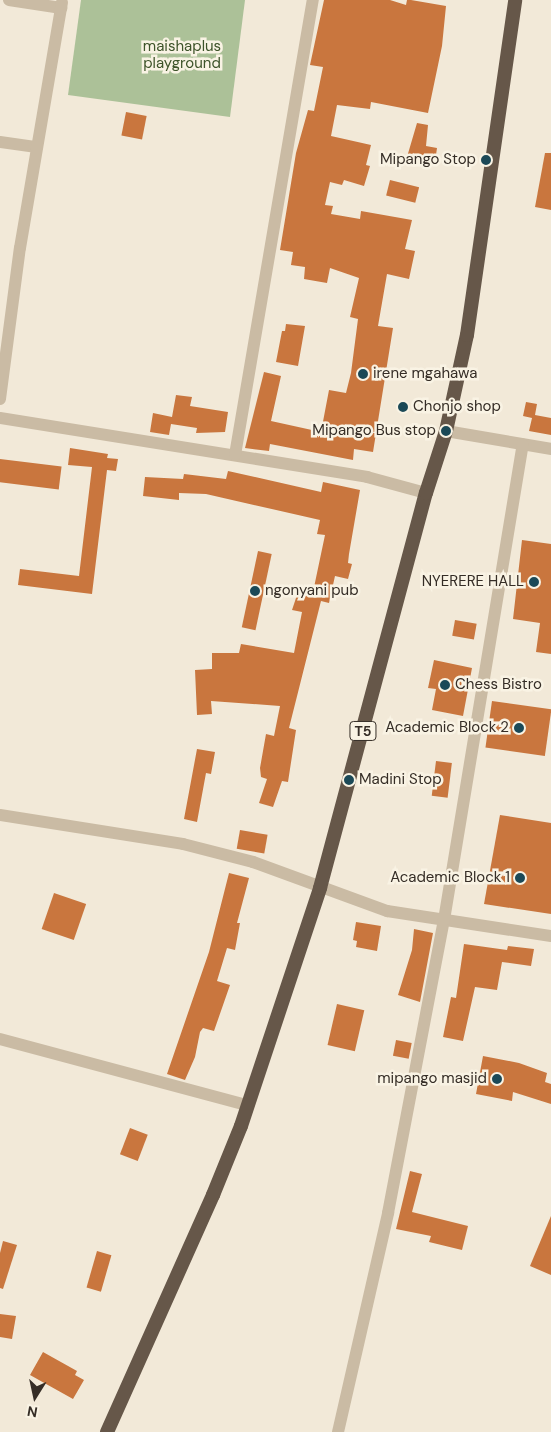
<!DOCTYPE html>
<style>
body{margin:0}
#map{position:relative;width:551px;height:1432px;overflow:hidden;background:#f2e9d8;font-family:"DM Sans",sans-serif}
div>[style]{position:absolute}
.green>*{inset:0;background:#acc198}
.building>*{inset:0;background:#c9763e;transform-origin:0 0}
.minor>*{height:12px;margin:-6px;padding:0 6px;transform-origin:6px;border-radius:6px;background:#cabba4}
.trunk>*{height:14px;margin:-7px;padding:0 7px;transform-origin:7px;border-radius:7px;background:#665749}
.dots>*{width:14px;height:14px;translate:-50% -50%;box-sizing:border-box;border:2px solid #f9f3e4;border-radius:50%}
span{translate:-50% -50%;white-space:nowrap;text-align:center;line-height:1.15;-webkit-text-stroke:5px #f9f3e4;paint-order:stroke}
.shield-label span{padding:1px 4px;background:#f9f3e4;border:1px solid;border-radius:4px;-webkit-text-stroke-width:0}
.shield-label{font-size:14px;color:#352d26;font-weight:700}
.park-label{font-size:15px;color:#3d5329}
.poi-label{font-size:15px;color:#352d26}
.right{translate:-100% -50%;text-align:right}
.left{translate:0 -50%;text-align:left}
.north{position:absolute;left:10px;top:1372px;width:50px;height:50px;-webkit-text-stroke:4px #f9f3e4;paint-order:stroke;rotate:190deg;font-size:14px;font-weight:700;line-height:20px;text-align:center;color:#352d26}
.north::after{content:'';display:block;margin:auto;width:18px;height:22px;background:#352d26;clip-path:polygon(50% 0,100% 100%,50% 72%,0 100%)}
</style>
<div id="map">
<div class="green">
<div style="clip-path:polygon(81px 0,245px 0,230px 117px,68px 95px)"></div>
</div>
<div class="building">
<div style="clip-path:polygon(324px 0,390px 0,406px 5px,407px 0,411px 0,446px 6px,442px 46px,428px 113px,371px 102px,370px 109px,337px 105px,331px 136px,371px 145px,366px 165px,370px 166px,364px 186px,344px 180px,342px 185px,330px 182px,325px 205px,333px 206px,331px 214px,360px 219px,361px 211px,412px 220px,405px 249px,415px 251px,409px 279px,387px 274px,378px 326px,393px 328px,373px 452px,354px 449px,353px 460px,270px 444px,269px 451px,245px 448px,264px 372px,281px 376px,271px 421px,321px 432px,329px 390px,346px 393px,351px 373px,358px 319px,350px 317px,359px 278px,330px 268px,327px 283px,304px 279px,305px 267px,291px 265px,293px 252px,280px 250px,296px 153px,308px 110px,314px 111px,323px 67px,310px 65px)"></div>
<div style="left:126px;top:112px;width:21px;height:24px;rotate:11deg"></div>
<div style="clip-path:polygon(417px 123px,428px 125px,426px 146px,437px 148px,435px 162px,407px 157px)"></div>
<div style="clip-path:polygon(545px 153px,551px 153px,551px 210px,535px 207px)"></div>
<div style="left:390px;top:180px;width:30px;height:16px;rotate:14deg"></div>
<div style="clip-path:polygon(286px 324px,305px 326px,298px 366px,276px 362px,282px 331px,285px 331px)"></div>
<div style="clip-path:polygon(176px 395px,192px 397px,190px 406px,228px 412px,225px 432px,196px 433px,197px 428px,171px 424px,169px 435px,150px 432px,153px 413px,172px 417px)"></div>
<div style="clip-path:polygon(526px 402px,537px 404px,535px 415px,551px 418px,551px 435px,529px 431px,532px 418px,523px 416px)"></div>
<div style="clip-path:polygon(70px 448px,108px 454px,107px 458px,118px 459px,116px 471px,107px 470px,92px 594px,18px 585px,20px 569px,79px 576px,92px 467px,68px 465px)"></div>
<div style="left:0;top:459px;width:62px;height:23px;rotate:7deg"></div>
<div style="clip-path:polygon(228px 471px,321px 492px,323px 482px,360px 490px,349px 554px,348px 563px,352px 564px,348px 579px,335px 576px,329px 603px,321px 601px,289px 728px,296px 730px,288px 782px,282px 781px,273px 807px,259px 803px,267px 779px,261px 777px,260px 768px,266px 734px,274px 736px,280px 706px,211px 701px,212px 714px,197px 715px,195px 670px,212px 669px,212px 653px,239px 653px,241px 644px,294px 653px,302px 612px,292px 610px,296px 598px,300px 589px,313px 592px,325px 535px,317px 534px,320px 520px,206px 494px,179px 493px,179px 500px,143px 496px,145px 477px,183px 479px,184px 474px,226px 479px)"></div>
<div style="clip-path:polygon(522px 540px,551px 544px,551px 654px,536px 652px,540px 623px,513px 619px)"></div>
<div style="left:258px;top:551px;width:14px;height:78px;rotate:12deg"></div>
<div style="left:455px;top:620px;width:22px;height:16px;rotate:10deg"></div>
<div style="clip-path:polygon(434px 660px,472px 668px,463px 716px,432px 710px,436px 689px,428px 688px)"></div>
<div style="left:492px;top:701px;width:60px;height:47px;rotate:8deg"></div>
<div style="clip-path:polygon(197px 749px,215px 752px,211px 774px,206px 773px,197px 822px,184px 819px)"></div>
<div style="left:436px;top:761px;width:16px;height:35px;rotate:7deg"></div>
<div style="clip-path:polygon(500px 815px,551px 823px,551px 914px,484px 904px)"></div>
<div style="left:240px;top:830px;width:28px;height:19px;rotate:10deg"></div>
<div style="clip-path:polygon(229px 873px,249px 878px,237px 923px,240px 923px,235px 950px,227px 948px,217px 981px,230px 985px,214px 1031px,203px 1028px,200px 1032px,195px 1057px,185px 1080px,167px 1074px,209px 952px)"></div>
<div style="left:54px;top:893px;width:34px;height:38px;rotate:19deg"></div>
<div style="clip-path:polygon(356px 922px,381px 926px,377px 951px,356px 947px,357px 941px,353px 940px)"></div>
<div style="clip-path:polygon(414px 929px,433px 933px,420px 1002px,398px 995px,412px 950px)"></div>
<div style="clip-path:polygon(464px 944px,507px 950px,508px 946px,534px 949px,531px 966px,502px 962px,497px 990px,475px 987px,463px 1041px,443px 1037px,451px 997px,456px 998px)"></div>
<div style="left:337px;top:1004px;width:28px;height:42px;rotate:13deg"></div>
<div style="left:396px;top:1040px;width:16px;height:16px;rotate:11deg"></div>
<div style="clip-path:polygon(483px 1056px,519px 1063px,547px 1073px,545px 1082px,551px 1084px,551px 1104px,513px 1092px,512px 1101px,476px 1094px)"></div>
<div style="left:130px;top:1128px;width:19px;height:28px;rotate:21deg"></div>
<div style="clip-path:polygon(410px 1171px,422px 1174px,412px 1212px,468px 1226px,462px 1250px,429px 1242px,431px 1236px,396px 1229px)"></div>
<div style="clip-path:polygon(551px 1216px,551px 1275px,530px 1266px)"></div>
<div style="clip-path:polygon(3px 1241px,17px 1245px,3px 1289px,0 1288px,0 1253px)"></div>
<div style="left:97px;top:1251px;width:15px;height:38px;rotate:16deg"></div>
<div style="clip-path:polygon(0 1314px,16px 1316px,12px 1339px,0 1337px)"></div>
<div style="clip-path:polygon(43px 1352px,77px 1371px,75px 1375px,84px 1380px,73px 1399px,30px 1375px)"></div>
</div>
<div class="minor">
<div style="left:9px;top:0;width:53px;rotate:8.7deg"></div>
<div style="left:0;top:142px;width:37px;rotate:8deg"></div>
<div style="left:0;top:399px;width:152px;rotate:-82.5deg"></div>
<div style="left:20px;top:248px;width:249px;rotate:-80.3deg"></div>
<div style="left:0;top:418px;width:372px;rotate:9.1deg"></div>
<div style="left:367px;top:477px;width:61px;rotate:15.2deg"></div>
<div style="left:446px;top:431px;width:107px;rotate:9.7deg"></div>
<div style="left:235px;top:455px;width:462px;rotate:-80.3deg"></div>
<div style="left:0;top:815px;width:185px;rotate:9deg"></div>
<div style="left:183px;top:844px;width:72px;rotate:14.4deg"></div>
<div style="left:253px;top:862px;width:143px;rotate:20.1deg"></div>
<div style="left:387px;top:911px;width:166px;rotate:8.7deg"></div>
<div style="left:0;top:1039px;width:255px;rotate:15deg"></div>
<div style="left:338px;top:1432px;width:225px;rotate:-77.1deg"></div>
<div style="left:388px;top:1213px;width:298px;rotate:-79.2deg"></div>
<div style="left:444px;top:920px;width:482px;rotate:-80.6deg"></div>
</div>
<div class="trunk">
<div style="left:107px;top:1432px;width:260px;rotate:-65.9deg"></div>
<div style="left:213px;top:1195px;width:74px;rotate:-67.9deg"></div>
<div style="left:241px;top:1126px;width:251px;rotate:-71.6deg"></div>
<div style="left:320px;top:888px;width:409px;rotate:-75deg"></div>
<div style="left:426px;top:493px;width:65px;rotate:-72.1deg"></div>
<div style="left:446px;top:431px;width:98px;rotate:-77.7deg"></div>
<div style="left:467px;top:335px;width:338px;rotate:-81.8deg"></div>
</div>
<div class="dots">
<div style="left:486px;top:160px;background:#1b4957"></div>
<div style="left:363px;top:374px;background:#1b4957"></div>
<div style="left:403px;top:407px;background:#1b4957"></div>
<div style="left:446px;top:431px;background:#1b4957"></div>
<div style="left:534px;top:582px;background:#1b4957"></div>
<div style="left:255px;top:591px;background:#1b4957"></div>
<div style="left:445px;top:685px;background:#1b4957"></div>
<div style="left:519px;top:728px;background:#1b4957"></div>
<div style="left:349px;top:780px;background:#1b4957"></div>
<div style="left:520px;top:878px;background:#1b4957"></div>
<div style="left:497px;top:1079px;background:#1b4957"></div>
</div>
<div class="shield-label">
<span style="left:363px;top:731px">T5</span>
</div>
<div class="park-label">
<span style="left:182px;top:55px">maishaplus<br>playground</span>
</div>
<div class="poi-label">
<span class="right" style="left:476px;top:160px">Mipango Stop</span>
<span class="left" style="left:373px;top:374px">irene mgahawa</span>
<span class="left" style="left:413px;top:407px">Chonjo shop</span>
<span class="right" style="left:436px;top:431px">Mipango Bus stop</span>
<span class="right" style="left:524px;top:582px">NYERERE HALL</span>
<span class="left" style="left:265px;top:591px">ngonyani pub</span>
<span class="left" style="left:455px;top:685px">Chess Bistro</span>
<span class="right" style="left:509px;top:728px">Academic Block 2</span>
<span class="left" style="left:359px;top:780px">Madini Stop</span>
<span class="right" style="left:510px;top:878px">Academic Block 1</span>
<span class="right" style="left:487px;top:1079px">mipango masjid</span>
</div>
<div class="north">N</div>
</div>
